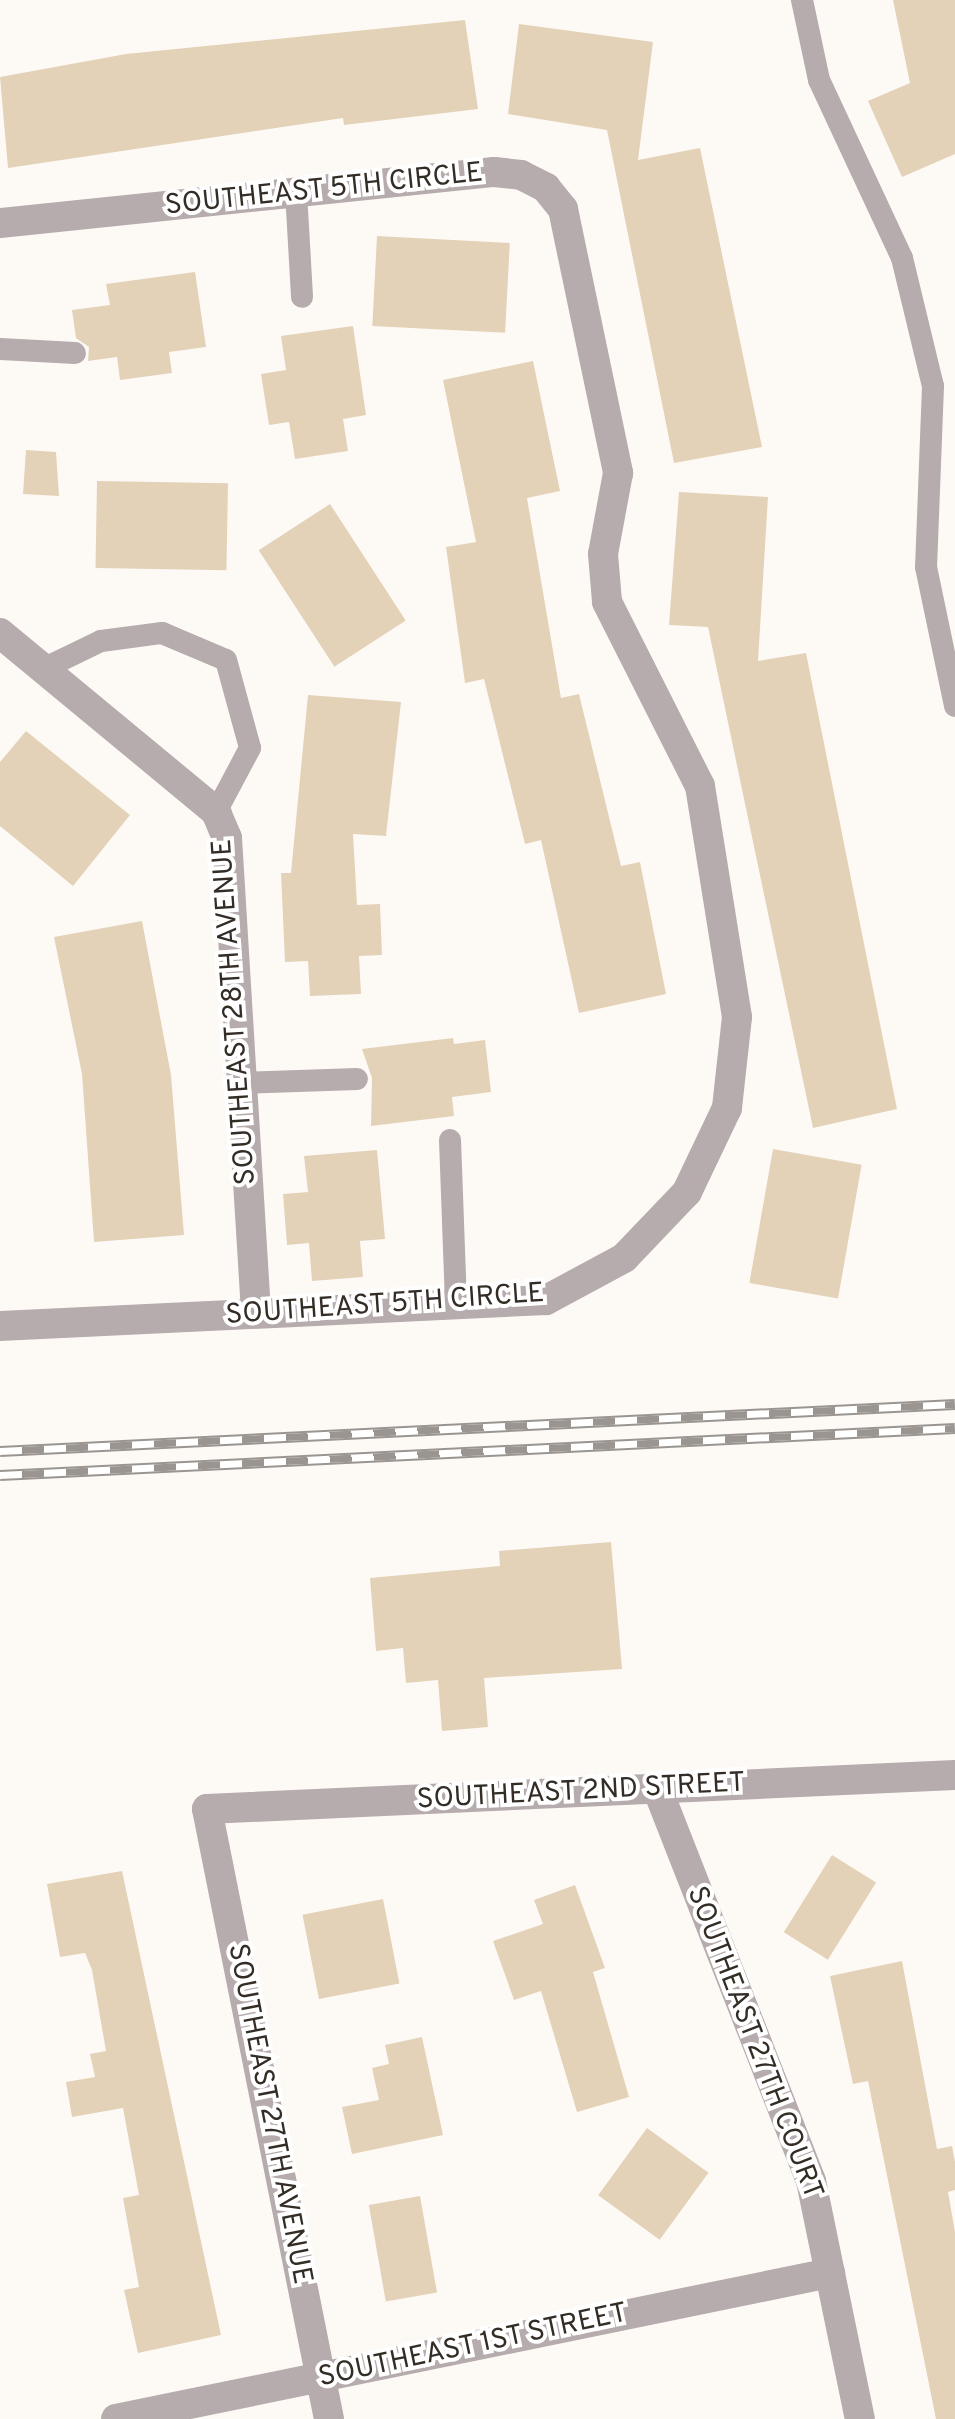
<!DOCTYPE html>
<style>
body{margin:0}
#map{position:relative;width:955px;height:2419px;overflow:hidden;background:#fdfaf6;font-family:Overpass,sans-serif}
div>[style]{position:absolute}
.building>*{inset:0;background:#e4d2b8;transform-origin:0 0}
.lane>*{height:22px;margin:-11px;padding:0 11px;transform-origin:11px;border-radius:11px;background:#b6abad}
.street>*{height:30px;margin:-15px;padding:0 15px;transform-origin:15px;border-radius:15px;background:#b6abad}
.rail>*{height:11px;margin-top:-5.5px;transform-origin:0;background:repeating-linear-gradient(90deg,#fff 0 22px,#9a9590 0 44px);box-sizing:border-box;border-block:2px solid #9a9590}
span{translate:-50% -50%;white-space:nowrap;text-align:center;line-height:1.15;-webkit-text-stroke:8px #fff;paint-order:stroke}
.street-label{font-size:28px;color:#342d26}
</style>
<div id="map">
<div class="building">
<div style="clip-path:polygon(893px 0,955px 0,955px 154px,902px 177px,868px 101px,910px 83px)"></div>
<div style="clip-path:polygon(465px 20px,478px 109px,344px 125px,343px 118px,8px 168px,0 77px,126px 54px)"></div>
<div style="clip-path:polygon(519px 24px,653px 42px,638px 160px,700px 148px,762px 447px,674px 463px,607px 130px,508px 114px)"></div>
<div style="left:377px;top:236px;width:133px;height:90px;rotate:3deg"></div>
<div style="clip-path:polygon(195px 272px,206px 347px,169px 352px,172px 373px,120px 380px,117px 357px,88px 361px,89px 347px,76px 338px,72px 310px,110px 305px,106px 284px)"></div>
<div style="clip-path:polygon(353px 326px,366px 415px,343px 419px,348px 451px,295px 459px,289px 422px,269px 425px,261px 374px,286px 370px,281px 336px)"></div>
<div style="clip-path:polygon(533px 361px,560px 491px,527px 498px,561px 698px,579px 694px,621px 866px,640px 862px,666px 994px,579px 1013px,541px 840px,525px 844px,484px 679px,465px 683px,446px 547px,476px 542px,443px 380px)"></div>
<div style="clip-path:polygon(26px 450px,56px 452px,59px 496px,23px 494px)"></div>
<div style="left:97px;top:481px;width:131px;height:87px;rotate:1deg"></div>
<div style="clip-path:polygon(679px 492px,768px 497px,758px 661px,806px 653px,897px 1109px,813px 1128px,708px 627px,669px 625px)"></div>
<div style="left:330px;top:504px;width:139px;height:85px;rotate:57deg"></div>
<div style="clip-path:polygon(308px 695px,401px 702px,386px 836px,353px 834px,357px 905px,380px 904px,382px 955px,359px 956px,361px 994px,310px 996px,308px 961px,285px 962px,281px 873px,291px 873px)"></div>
<div style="clip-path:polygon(26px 731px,130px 815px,73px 886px,0 826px,0 762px)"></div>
<div style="clip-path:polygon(142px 921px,171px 1075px,184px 1235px,94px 1242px,82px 1074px,54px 937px)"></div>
<div style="clip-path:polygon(453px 1038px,454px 1044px,485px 1040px,491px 1092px,452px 1097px,454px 1116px,371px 1126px,372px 1078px,362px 1049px)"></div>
<div style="left:773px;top:1149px;width:90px;height:136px;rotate:10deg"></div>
<div style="clip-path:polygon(377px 1150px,385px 1239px,360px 1241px,363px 1277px,312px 1281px,309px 1243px,287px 1245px,283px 1194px,308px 1192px,304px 1156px)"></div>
<div style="clip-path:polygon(611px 1542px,622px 1669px,484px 1678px,488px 1727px,442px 1731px,438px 1680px,406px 1683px,403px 1648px,376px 1651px,370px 1578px,500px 1566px,499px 1551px)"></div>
<div style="left:832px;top:1855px;width:52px;height:91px;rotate:32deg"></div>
<div style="clip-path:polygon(122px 1871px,221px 2335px,138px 2353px,124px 2290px,139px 2287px,123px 2198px,139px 2195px,123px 2108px,72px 2117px,66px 2082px,95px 2077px,90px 2054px,106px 2051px,92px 1970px,85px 1953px,60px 1957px,47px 1884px)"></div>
<div style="clip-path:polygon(575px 1885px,605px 1968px,593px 1972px,629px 2097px,577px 2112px,541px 1991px,514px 2000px,493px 1941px,543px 1924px,534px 1900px)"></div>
<div style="left:383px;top:1899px;width:86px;height:82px;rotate:79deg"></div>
<div style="clip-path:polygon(902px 1961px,937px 2149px,952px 2146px,955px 2162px,955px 2190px,948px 2192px,955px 2232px,955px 2419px,936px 2419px,868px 2081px,853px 2084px,830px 1976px)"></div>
<div style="clip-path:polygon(422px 2037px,443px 2135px,352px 2154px,342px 2107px,379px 2100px,372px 2068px,389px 2064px,385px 2045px)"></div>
<div style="left:647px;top:2128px;width:76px;height:83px;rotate:36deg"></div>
<div style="left:420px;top:2196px;width:98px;height:52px;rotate:80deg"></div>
</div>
<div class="lane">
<div style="left:802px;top:0;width:82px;rotate:78deg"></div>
<div style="left:819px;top:80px;width:196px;rotate:65deg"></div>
<div style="left:902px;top:258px;width:132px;rotate:76.4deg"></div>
<div style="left:933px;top:386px;width:181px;rotate:92.2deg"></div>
<div style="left:926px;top:567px;width:142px;rotate:78.2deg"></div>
<div style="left:296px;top:192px;width:105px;rotate:86.7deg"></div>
<div style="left:0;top:349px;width:75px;rotate:3.1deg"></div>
<div style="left:43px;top:669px;width:64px;rotate:-25.8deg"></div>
<div style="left:101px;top:641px;width:62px;rotate:-7.5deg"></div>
<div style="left:162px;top:633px;width:69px;rotate:22.9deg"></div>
<div style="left:226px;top:660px;width:91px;rotate:74.7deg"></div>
<div style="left:250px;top:748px;width:72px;rotate:118deg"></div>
<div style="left:242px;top:1083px;width:115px;rotate:-2deg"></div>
<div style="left:450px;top:1140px;width:164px;rotate:87.9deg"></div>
</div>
<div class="street">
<div style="left:0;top:223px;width:497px;rotate:-5.9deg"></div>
<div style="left:494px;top:172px;width:27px;rotate:6deg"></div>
<div style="left:521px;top:175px;width:28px;rotate:27deg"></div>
<div style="left:546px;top:188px;width:27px;rotate:51deg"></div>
<div style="left:563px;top:209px;width:270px;rotate:78.2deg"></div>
<div style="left:618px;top:473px;width:82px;rotate:100.5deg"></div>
<div style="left:603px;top:554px;width:48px;rotate:85.2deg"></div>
<div style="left:607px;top:602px;width:206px;rotate:63.2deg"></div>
<div style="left:700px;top:786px;width:234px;rotate:80.9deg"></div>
<div style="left:737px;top:1017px;width:92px;rotate:96.3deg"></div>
<div style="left:727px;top:1108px;width:93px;rotate:115.5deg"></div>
<div style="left:687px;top:1192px;width:91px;rotate:133.7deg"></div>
<div style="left:624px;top:1258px;width:89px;rotate:151.7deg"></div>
<div style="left:546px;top:1300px;width:547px;rotate:177.27deg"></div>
<div style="left:0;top:633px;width:281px;rotate:39.6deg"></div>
<div style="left:216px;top:812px;width:28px;rotate:67deg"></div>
<div style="left:227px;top:838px;width:476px;rotate:86.5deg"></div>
<div style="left:657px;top:1788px;width:422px;rotate:68.6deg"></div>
<div style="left:811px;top:2181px;width:243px;rotate:78.4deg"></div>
<div style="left:116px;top:2419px;width:729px;rotate:-11.56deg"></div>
<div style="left:329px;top:2419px;width:622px;rotate:-101.31deg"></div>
<div style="left:207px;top:1809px;width:749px;rotate:-2.6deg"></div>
</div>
<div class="rail">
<div style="left:0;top:1451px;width:956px;rotate:-2.82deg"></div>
<div style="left:0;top:1475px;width:956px;rotate:-2.82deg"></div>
</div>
<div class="street-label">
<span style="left:324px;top:190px;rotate:-6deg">SOUTHEAST 5TH CIRCLE</span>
<span style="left:235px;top:1012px;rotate:-94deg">SOUTHEAST 28TH AVENUE</span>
<span style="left:385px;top:1305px;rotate:-4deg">SOUTHEAST 5TH CIRCLE</span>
<span style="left:581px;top:1792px;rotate:-3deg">SOUTHEAST 2ND STREET</span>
<span style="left:754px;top:2043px;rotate:69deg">SOUTHEAST 27TH COURT</span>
<span style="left:269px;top:2114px;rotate:79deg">SOUTHEAST 27TH AVENUE</span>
<span style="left:473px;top:2346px;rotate:-12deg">SOUTHEAST 1ST STREET</span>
</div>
</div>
